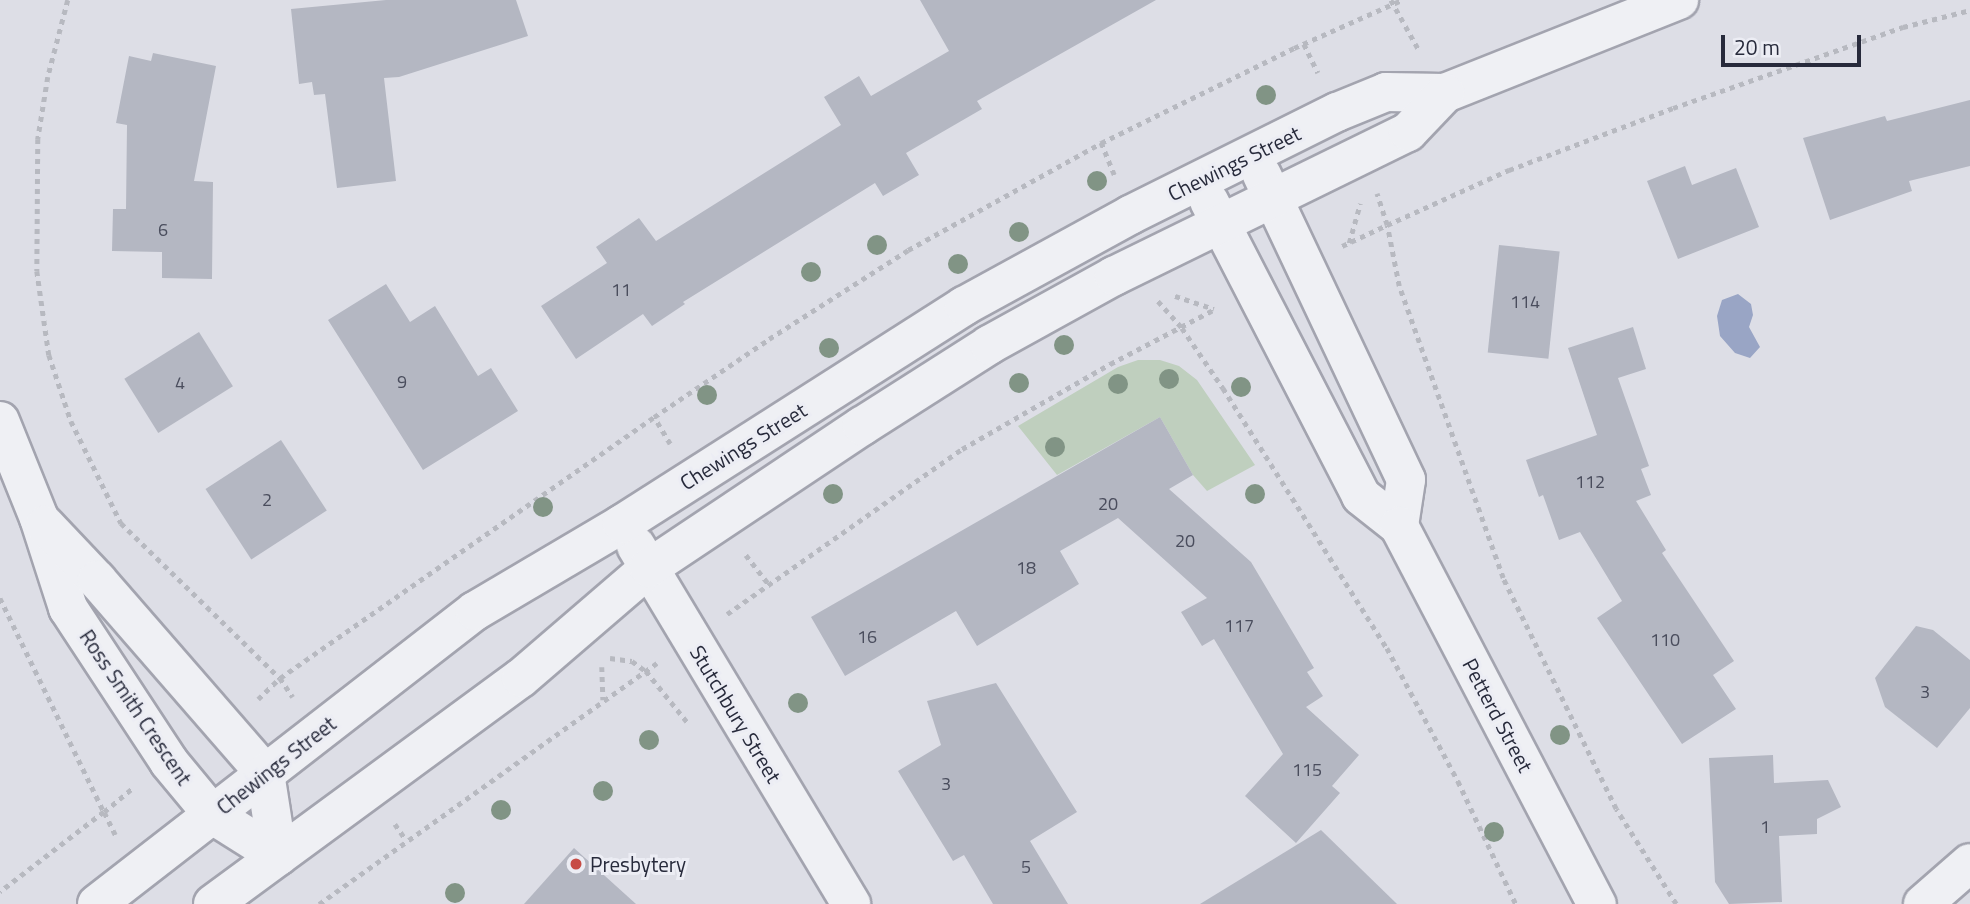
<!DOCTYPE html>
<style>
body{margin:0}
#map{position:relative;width:1970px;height:904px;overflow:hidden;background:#dddee6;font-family:"Titillium Web",sans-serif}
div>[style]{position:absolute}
.green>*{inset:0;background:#bfcfbe}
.water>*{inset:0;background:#99a5c5}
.building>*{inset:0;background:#b4b7c2;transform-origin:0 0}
.path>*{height:4.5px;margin-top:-2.25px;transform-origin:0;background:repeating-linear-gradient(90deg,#b7b9c0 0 5px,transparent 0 10px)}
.roads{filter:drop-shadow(2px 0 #a3a4af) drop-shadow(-2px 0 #a3a4af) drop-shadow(0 2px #a3a4af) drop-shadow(0 -2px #a3a4af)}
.minor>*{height:38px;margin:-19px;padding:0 19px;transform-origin:19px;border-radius:19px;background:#eff0f4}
.trees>*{width:20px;height:20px;margin:-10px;border-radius:50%;background:#819485}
.dots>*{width:19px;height:19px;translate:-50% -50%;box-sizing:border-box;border:4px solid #ecedf4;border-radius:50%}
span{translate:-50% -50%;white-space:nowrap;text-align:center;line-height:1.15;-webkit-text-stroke:6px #ecedf4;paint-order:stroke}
.number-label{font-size:18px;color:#4a4d5d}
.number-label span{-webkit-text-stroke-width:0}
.street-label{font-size:21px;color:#272a3b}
.poi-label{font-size:21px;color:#272a3b}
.left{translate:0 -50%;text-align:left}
.scale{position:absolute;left:1721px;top:35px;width:140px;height:32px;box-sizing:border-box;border:4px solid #272a3b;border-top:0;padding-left:9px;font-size:21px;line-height:24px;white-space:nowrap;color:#272a3b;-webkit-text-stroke:5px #ecedf4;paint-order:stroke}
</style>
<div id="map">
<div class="green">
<div style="clip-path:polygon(1138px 360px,1160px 360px,1179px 366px,1197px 380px,1255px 465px,1207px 491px,1193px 475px,1160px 417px,1057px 475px,1018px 426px,1118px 367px)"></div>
</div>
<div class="water">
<div style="clip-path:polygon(1738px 294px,1751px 304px,1753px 315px,1749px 327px,1760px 347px,1750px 358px,1735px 353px,1720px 336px,1717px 316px,1722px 300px)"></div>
</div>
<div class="building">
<div style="clip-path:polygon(386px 0,516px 0,528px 36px,399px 77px,384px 78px,396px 181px,337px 188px,325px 94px,314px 95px,312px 82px,299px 84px,291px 9px)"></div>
<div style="clip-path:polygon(920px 0,1156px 0,977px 101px,982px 109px,906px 153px,919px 175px,883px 196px,875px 183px,683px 302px,685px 304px,652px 326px,643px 314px,576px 359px,541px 306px,607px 263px,596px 247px,639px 218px,656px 241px,841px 125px,824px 97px,859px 76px,871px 96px,949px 51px)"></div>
<div style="clip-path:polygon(153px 53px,216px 66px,194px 181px,213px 182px,212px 279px,162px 278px,162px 252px,112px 251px,113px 209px,126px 209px,127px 125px,116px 123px,129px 56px,151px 61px)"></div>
<div style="clip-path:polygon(1970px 100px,1970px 166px,1909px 181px,1912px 191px,1830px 220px,1803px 138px,1885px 116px,1887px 121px)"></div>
<div style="clip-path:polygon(1685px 166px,1692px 185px,1736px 168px,1759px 227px,1678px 259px,1647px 181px)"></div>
<div style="left:1499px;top:245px;width:61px;height:108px;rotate:6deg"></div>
<div style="clip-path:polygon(386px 284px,410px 322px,435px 306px,478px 376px,491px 368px,518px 411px,423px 470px,328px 320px)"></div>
<div style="clip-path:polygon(1633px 327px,1646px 369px,1618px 378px,1649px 466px,1641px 469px,1651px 495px,1636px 501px,1666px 550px,1662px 553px,1734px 661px,1713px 675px,1736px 709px,1682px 744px,1597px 618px,1622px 601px,1580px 532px,1559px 540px,1543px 495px,1539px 497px,1526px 460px,1597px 435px,1568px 348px)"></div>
<div style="left:199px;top:332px;width:64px;height:88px;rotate:58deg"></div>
<div style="clip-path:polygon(1160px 417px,1193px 475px,1169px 489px,1251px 562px,1314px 668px,1307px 672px,1323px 696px,1306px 707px,1359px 755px,1332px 786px,1340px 793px,1296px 843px,1245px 796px,1283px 754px,1214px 639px,1202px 646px,1181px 612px,1207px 598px,1118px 518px,1060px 551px,1079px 584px,977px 646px,956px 611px,845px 676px,811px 617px)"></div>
<div style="left:281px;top:440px;width:84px;height:90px;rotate:57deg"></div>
<div style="clip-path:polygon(1916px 626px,1933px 630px,1970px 660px,1970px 708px,1937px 748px,1885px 707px,1875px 678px)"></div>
<div style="clip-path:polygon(996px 683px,1077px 812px,1030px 841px,1068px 904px,993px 904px,964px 855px,953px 861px,898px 771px,941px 745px,927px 701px)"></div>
<div style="clip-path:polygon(1773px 755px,1774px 783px,1828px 780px,1841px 807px,1817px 819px,1817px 834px,1779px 836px,1782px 902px,1729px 904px,1715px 882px,1709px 758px)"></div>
<div style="clip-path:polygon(1321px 830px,1397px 904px,1200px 904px)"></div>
<div style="clip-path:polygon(574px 848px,636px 904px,524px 904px)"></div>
</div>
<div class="path">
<div style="left:68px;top:0;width:80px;rotate:104.6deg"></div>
<div style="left:48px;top:77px;width:63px;rotate:99.2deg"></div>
<div style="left:38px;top:139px;width:132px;rotate:90.4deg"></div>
<div style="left:37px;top:271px;width:85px;rotate:81.9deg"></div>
<div style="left:49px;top:355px;width:70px;rotate:71.6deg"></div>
<div style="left:71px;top:421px;width:114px;rotate:63.9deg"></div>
<div style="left:121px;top:523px;width:222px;rotate:44.3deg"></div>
<div style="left:280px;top:678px;width:456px;rotate:-34.9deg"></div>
<div style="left:1391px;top:0;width:57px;rotate:60.8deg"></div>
<div style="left:1304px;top:44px;width:32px;rotate:64deg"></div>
<div style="left:1114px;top:175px;width:35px;rotate:-112deg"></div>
<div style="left:1101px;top:143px;width:215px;rotate:-26.2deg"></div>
<div style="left:1294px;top:48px;width:118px;rotate:-24deg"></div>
<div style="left:1349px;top:243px;width:41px;rotate:-74.2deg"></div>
<div style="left:1342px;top:246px;width:50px;rotate:-25deg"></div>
<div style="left:1387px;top:225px;width:33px;rotate:-108deg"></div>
<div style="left:1175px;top:296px;width:41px;rotate:18.4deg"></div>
<div style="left:1158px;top:301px;width:36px;rotate:48deg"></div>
<div style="left:1182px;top:328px;width:73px;rotate:55.7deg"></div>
<div style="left:1223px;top:388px;width:307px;rotate:57.8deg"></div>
<div style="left:1387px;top:648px;width:151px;rotate:61.9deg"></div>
<div style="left:1458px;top:781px;width:136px;rotate:64.8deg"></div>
<div style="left:670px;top:444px;width:31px;rotate:-121deg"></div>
<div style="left:654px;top:417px;width:139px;rotate:-34.1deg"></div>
<div style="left:769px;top:339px;width:165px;rotate:-32.6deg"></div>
<div style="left:908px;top:250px;width:221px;rotate:-29deg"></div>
<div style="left:746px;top:555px;width:37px;rotate:52deg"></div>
<div style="left:0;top:598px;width:238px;rotate:64.1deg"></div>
<div style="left:104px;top:812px;width:131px;rotate:142.4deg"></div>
<div style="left:727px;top:614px;width:287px;rotate:-35.1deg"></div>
<div style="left:962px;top:449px;width:171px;rotate:-29.9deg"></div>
<div style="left:1110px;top:364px;width:119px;rotate:-27.6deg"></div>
<div style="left:610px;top:658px;width:22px;rotate:8deg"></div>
<div style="left:632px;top:661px;width:17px;rotate:36deg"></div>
<div style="left:646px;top:671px;width:67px;rotate:51.1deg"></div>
<div style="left:602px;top:667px;width:33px;rotate:88deg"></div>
<div style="left:258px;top:699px;width:30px;rotate:-44deg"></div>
<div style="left:280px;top:678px;width:23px;rotate:56deg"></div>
<div style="left:395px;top:824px;width:19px;rotate:55deg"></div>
<div style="left:115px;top:835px;width:25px;rotate:-116deg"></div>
<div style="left:104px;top:812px;width:39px;rotate:-40deg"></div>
<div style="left:319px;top:904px;width:415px;rotate:-35.5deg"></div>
<div style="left:1676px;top:904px;width:112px;rotate:-122.3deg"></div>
<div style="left:1616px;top:809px;width:257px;rotate:-116.1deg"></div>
<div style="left:1503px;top:578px;width:310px;rotate:-109.6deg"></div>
<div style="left:1399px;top:286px;width:62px;rotate:-101.1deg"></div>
<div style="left:1387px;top:225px;width:134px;rotate:-24.3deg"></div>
<div style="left:1509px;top:170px;width:175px;rotate:-20.7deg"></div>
<div style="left:1673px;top:108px;width:244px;rotate:-19.4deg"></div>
<div style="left:1903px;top:27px;width:69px;rotate:-14.2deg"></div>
</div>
<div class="roads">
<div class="minor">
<div style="left:1262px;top:175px;width:337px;rotate:64.7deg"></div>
<div style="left:1406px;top:480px;width:47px;rotate:98.7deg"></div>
<div style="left:1209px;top:201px;width:332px;rotate:62.7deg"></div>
<div style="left:1361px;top:496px;width:48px;rotate:38.3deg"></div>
<div style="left:1399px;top:526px;width:427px;rotate:62.4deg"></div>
<div style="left:0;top:421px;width:105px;rotate:68.1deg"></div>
<div style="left:39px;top:518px;width:95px;rotate:72.1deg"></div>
<div style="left:68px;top:608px;width:184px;rotate:56.7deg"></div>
<div style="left:169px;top:762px;width:69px;rotate:50.3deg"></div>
<div style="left:213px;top:815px;width:77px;rotate:32.2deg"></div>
<div style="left:45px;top:525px;width:76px;rotate:46.6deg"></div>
<div style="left:97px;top:580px;width:256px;rotate:49deg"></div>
<div style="left:265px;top:773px;width:84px;rotate:81.1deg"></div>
<div style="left:636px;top:546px;width:418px;rotate:59deg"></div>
<div style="left:97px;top:904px;width:478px;rotate:-37.8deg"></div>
<div style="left:475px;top:611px;width:171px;rotate:-30.6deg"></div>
<div style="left:622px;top:524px;width:406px;rotate:-32.5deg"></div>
<div style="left:964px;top:306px;width:189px;rotate:-28.7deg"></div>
<div style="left:1130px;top:215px;width:231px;rotate:-26.5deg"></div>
<div style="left:1337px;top:112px;width:53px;rotate:-22.2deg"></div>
<div style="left:1386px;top:92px;width:59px;rotate:1deg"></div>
<div style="left:1445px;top:93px;width:252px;rotate:-21.7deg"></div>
<div style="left:213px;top:904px;width:382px;rotate:-36.3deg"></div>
<div style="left:521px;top:678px;width:169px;rotate:-40.7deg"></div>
<div style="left:649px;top:568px;width:256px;rotate:-33.7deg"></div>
<div style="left:862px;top:426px;width:151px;rotate:-32.5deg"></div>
<div style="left:989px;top:345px;width:143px;rotate:-28.9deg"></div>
<div style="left:1114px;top:276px;width:327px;rotate:-26.1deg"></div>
<div style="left:1408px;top:132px;width:54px;rotate:-46.5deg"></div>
<div style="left:1923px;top:904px;width:62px;rotate:-41.1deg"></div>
</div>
</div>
<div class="trees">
<div style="left:1266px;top:95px"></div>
<div style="left:1097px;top:181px"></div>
<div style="left:1019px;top:232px"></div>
<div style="left:877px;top:245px"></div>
<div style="left:958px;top:264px"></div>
<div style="left:811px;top:272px"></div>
<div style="left:1064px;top:345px"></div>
<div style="left:829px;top:348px"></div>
<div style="left:1169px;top:379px"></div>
<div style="left:1019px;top:383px"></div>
<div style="left:1118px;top:384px"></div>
<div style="left:1241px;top:387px"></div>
<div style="left:707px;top:395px"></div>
<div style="left:1055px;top:447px"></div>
<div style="left:833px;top:494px"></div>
<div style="left:1255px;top:494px"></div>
<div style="left:543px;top:507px"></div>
<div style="left:798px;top:703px"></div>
<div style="left:1560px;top:735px"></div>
<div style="left:649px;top:740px"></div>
<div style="left:603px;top:791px"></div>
<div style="left:501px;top:810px"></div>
<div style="left:1494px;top:832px"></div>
<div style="left:455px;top:893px"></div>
</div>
<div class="dots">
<div style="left:576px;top:864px;background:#c74c45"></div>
</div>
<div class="number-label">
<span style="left:163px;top:230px">6</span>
<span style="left:621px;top:290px">11</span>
<span style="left:1525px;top:302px">114</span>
<span style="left:402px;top:382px">9</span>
<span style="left:180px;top:383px">4</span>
<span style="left:1590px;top:482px">112</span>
<span style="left:267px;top:500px">2</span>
<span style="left:1108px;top:504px">20</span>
<span style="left:1185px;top:541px">20</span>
<span style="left:1026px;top:568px">18</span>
<span style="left:1239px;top:626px">117</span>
<span style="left:867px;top:637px">16</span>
<span style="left:1665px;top:640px">110</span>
<span style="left:1925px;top:692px">3</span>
<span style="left:1307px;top:770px">115</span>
<span style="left:946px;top:784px">3</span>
<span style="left:1765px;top:827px">1</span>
<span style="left:1026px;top:867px">5</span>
</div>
<div class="street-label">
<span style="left:1234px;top:163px;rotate:-26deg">Chewings Street</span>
<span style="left:743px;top:446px;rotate:-32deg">Chewings Street</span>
<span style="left:136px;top:707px;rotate:56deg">Ross Smith Crescent</span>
<span style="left:736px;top:714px;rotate:59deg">Stutchbury Street</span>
<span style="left:1498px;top:715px;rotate:62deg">Petterd Street</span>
<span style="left:276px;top:765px;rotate:-38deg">Chewings Street</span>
</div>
<div class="poi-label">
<span class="left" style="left:590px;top:864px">Presbytery</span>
</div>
<div class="scale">20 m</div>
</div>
